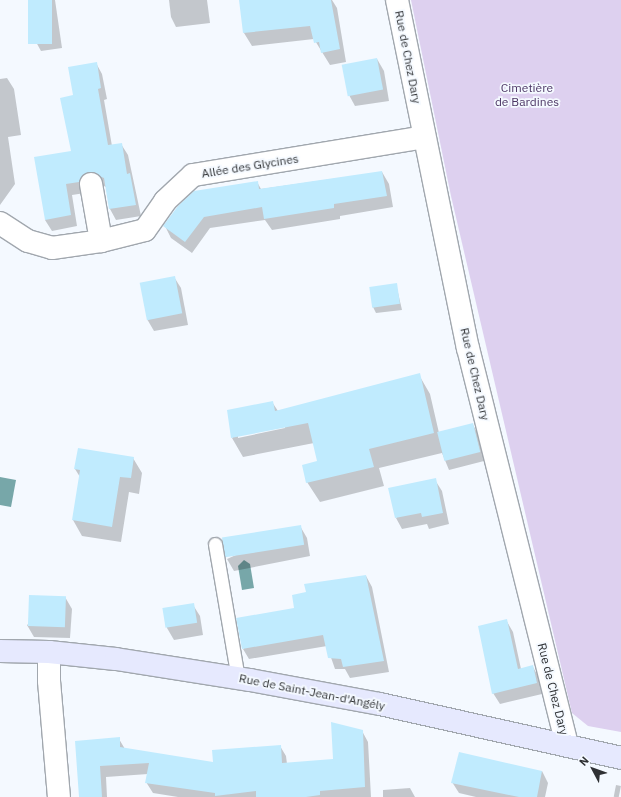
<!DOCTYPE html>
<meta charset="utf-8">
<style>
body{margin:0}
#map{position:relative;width:621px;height:797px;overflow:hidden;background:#f4f9ff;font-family:"IBM Plex Sans",sans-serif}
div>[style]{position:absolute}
.green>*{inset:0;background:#ddd0ef}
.water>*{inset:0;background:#77a7a9}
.shadow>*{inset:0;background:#0003;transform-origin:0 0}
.building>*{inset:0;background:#c0ebfe;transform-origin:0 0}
.roads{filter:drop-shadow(1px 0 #a1a7ae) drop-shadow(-1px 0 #a1a7ae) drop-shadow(0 1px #a1a7ae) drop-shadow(0 -1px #a1a7ae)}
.lane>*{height:13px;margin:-6.5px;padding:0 6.5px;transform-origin:6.5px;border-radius:6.5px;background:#fff}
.street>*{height:22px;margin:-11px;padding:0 11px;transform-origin:11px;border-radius:11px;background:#fff}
.secondary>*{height:22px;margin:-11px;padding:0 11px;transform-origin:11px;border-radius:11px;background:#e6e9fe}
span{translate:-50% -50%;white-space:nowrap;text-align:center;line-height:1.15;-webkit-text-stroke:3.5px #f4f9ff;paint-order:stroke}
.street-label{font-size:12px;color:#2f3134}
.park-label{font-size:12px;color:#4b3564}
.north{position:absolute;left:573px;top:749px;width:40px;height:40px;-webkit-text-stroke:3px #f4f9ff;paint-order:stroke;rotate:311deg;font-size:11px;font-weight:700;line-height:16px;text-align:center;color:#2f3134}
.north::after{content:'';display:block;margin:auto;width:14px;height:18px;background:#2f3134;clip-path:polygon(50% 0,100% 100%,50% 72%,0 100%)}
</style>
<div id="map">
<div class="green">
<div style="clip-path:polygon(411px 0,621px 0,621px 732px,588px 726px,572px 713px,451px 196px)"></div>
</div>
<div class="water">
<div style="clip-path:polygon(0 477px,16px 480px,11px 507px,0 505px)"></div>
<div style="clip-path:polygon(244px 560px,250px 564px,254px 588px,242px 590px,238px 566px)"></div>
</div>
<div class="shadow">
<div style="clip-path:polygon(29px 0,55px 0,62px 48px,41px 51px,36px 42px)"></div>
<div style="clip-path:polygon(169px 0,207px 0,210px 23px,176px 27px,171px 17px)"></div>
<div style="clip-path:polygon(240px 0,332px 0,337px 8px,346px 62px,330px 65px,314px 39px,252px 46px,244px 33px)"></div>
<div style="clip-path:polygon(377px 59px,384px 71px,389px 101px,355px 106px,349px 95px)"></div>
<div style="clip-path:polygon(96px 63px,102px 74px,107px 99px,104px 100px,112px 146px,121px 144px,128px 155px,141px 216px,116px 220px,110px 209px,106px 187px,96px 182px,85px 193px,72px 195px,77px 226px,52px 231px,45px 220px,72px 152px,74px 96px)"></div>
<div style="clip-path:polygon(7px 78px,14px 89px,21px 135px,8px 137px,15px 184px,0 205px,0 79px)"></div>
<div style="clip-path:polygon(382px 172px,389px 184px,393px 207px,340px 216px,340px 219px,272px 230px,265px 220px,210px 228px,192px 253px,171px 238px,165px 226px,257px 182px,261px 189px)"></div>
<div style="clip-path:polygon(174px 277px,181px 288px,188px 325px,154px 331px,147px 319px)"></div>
<div style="clip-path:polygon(396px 284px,402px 310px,376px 313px,373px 307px)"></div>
<div style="clip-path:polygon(evenodd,419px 375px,430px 394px,439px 433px,473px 425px,478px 434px,484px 461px,449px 470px,442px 453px,379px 468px,384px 486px,320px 502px,307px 482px,318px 462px,314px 443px,243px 457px,232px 438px,272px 402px,278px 411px,419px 375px,285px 426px,285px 428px,238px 438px,238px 436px,285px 426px)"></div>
<div style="clip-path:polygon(133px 458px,142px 473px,139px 494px,129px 492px,121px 542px,82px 536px,73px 520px,80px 477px,75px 469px)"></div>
<div style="clip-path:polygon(435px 480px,442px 491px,449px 524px,429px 529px,427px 524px,402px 529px,396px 518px)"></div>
<div style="clip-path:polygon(300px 526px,307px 538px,310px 556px,234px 571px,227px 559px)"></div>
<div style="clip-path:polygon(366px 576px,372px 587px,389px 672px,350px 678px,345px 669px,335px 669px,327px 646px,249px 659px,243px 649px,295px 608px,307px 593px)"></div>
<div style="clip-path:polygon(65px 597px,72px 609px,70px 638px,34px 637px,27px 625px)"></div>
<div style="clip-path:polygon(193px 605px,200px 616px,203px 635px,174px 640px,167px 628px,164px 610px)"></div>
<div style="clip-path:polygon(506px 620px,513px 632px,521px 669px,533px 667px,539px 678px,542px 694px,500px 704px,493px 693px)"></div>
<div style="clip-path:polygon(362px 731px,368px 742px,371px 797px,178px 797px,153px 793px,146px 782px,148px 774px,106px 777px,107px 797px,80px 797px,76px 742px,119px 739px,125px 749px,214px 763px,280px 746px,286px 756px,287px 764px,334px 760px)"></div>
<div style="clip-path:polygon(542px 771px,548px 783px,545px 797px,476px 797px,459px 793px,452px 782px)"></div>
<div style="left:616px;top:785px;width:5px;height:12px;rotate:11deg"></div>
<div style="clip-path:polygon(410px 788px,415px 797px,383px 797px,383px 790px)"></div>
</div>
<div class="building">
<div style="left:28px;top:0;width:24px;height:44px"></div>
<div style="clip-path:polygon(239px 0,331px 0,340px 49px,321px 53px,319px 42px,314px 43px,310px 26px,243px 33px)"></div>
<div style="left:377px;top:58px;width:32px;height:36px;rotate:79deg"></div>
<div style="clip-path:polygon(97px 62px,101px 88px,98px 89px,108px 145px,122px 143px,127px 174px,130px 173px,136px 205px,109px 209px,104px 178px,89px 172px,83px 175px,79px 182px,66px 184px,71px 215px,45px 220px,34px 157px,71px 151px,60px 98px,73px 95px,68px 67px)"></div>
<div style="clip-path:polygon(382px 171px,387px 196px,334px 204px,334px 208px,264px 219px,262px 207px,204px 217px,185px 242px,163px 226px,178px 206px,194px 191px,258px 181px,259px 189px)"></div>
<div style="left:175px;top:276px;width:38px;height:36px;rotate:79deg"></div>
<div style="left:397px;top:283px;width:21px;height:28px;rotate:82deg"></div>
<div style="clip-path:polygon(420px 373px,434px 433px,369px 449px,374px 467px,306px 483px,302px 465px,317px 461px,308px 423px,231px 438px,227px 410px,273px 401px,275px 411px)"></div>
<div style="left:473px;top:423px;width:30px;height:37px;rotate:76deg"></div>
<div style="clip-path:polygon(78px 448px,134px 457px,131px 478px,120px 477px,112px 527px,72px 520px,80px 470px,74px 469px)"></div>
<div style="clip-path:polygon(436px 478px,443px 513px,422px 517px,421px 513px,395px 518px,388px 488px)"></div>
<div style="left:301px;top:525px;width:20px;height:80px;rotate:81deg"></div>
<div style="clip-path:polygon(366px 575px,384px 661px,343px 667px,341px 659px,328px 658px,323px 635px,242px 649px,236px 618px,294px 608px,292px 595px,306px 592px,304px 584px)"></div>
<div style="left:29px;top:595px;width:37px;height:31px;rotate:2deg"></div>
<div style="left:194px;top:603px;width:20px;height:32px;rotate:81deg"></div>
<div style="clip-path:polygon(507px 619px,518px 669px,533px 665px,537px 683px,492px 694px,478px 626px)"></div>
<div style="clip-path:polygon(331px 722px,363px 730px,365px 787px,320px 791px,320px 795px,306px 797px,256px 797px,256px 791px,215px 796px,215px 793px,145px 783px,149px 763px,100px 766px,102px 797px,79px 797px,75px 741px,120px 737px,120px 747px,213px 762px,212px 750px,281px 745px,282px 763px,333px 759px)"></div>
<div style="clip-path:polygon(459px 752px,542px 771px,537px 797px,519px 797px,451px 783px)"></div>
</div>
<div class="roads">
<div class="lane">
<div style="left:215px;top:544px;width:136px;rotate:80.3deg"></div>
</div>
<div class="street">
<div style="left:397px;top:0;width:355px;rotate:78.5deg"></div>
<div style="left:468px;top:348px;width:409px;rotate:76deg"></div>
<div style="left:91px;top:184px;width:58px;rotate:80deg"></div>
<div style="left:0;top:223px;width:33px;rotate:33deg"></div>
<div style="left:28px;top:241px;width:25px;rotate:16deg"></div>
<div style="left:52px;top:248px;width:49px;rotate:-8.1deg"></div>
<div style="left:101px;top:241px;width:45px;rotate:-14deg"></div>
<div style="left:145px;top:230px;width:35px;rotate:-55deg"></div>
<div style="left:165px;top:201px;width:38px;rotate:-43deg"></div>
<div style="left:193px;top:175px;width:234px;rotate:-9.3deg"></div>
<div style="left:49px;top:652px;width:29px;rotate:90deg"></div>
<div style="left:49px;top:681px;width:116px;rotate:85.1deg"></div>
</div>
<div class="secondary">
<div style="left:0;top:651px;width:49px;rotate:1.2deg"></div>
<div style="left:49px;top:652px;width:67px;rotate:6deg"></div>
<div style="left:116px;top:659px;width:136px;rotate:8.9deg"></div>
<div style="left:250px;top:680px;width:132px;rotate:10.5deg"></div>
<div style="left:380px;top:704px;width:247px;rotate:12.6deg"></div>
</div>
</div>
<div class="street-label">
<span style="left:408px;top:57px;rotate:79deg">Rue de Chez Dary</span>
<span style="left:250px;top:166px;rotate:-9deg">Allée des Glycines</span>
<span style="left:475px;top:374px;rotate:77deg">Rue de Chez Dary</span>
<span style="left:553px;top:689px;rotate:76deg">Rue de Chez Dary</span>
<span style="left:312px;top:692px;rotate:11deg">Rue de Saint-Jean-d'Angély</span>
</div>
<div class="park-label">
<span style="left:527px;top:95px">Cimetière<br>de Bardines</span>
</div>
<div class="north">N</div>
</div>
